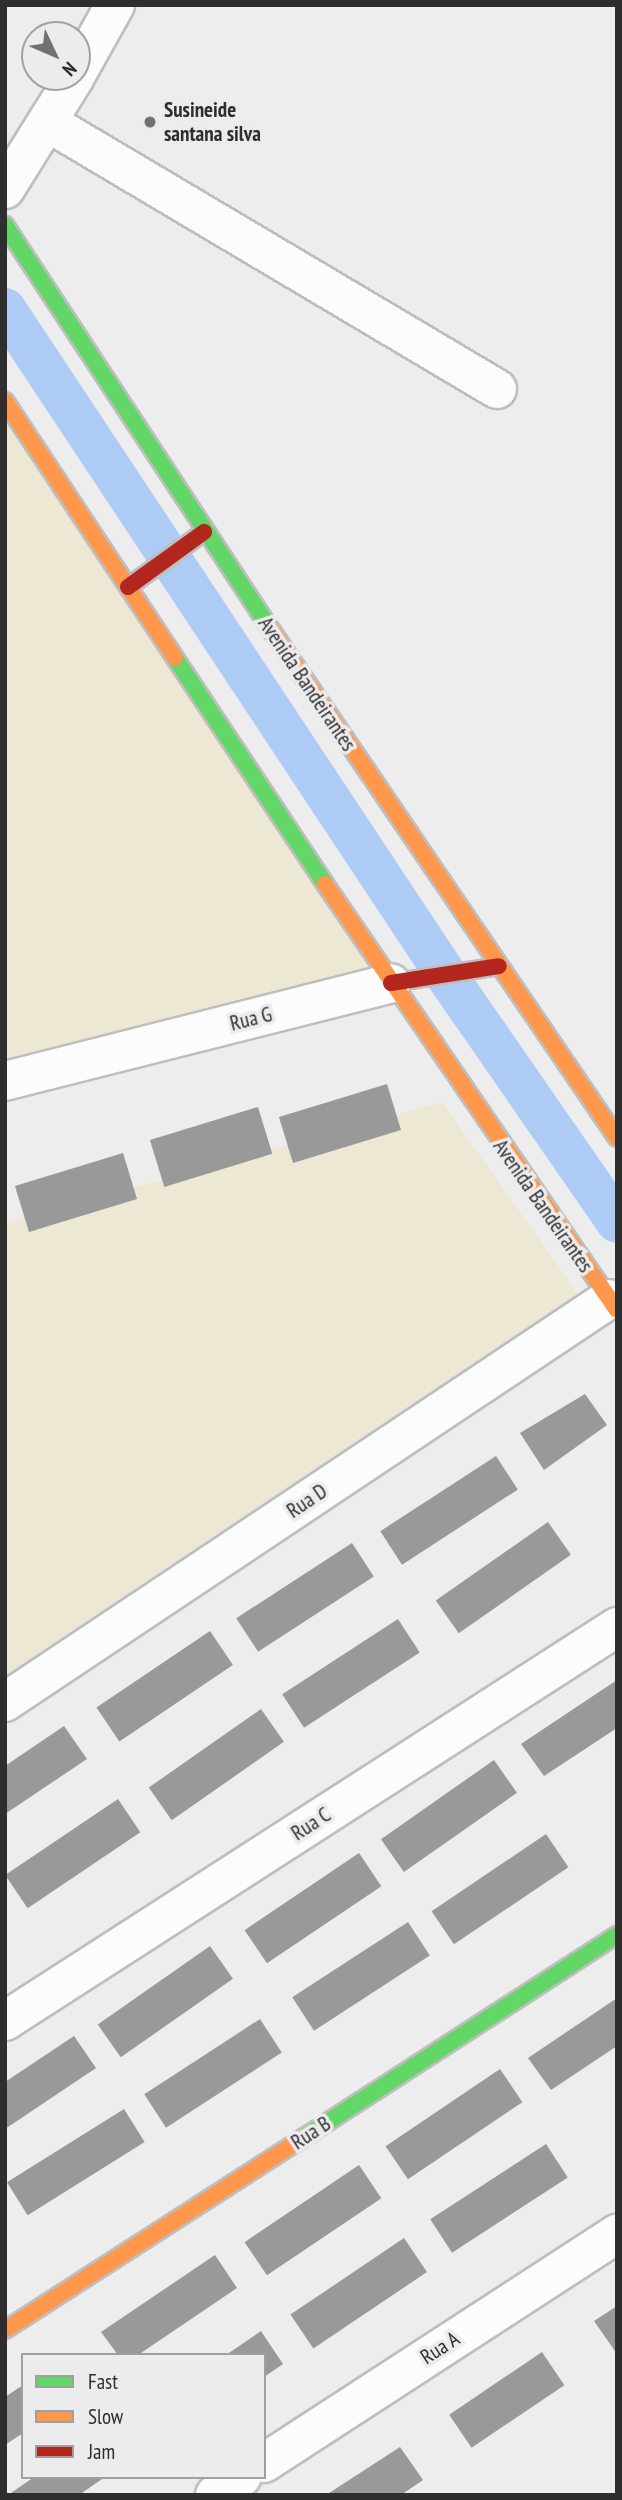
<!DOCTYPE html>
<style>
body{margin:0}
#map{position:relative;width:622px;height:2500px;overflow:hidden;background:#ededee;font-family:"PT Sans Narrow",sans-serif}
div>[style]{position:absolute}
.sand>*{inset:0;background:#ede8d4}
.canal>*{height:42px;margin:-21px;padding:0 21px;transform-origin:21px;border-radius:21px;background:#adcbf4}
.building>*{inset:0;background:#999;transform-origin:0 0}
.roads{filter:drop-shadow(2px 0 #bebebe) drop-shadow(-2px 0 #bebebe) drop-shadow(0 2px #bebebe) drop-shadow(0 -2px #bebebe)}
.street>*{height:38px;margin:-19px;padding:0 19px;transform-origin:19px;border-radius:19px;background:#fcfcfc}
.fast>*{height:16px;margin:-8px;padding:0 8px;transform-origin:8px;border-radius:8px;background:#63d668}
.slow>*{height:16px;margin:-8px;padding:0 8px;transform-origin:8px;border-radius:8px;background:#ff974d}
.jam>*{height:16px;margin:-8px;padding:0 8px;transform-origin:8px;border-radius:8px;background:#b3261e}
.dots>*{width:19px;height:19px;translate:-50% -50%;box-sizing:border-box;border:4px solid #ececef;border-radius:50%}
span{translate:-50% -50%;white-space:nowrap;text-align:center;line-height:1.15;-webkit-text-stroke:7px #ececef;paint-order:stroke}
.poi-label{font-size:21px;color:#2e2e2f;font-weight:700}
.left{translate:0 -50%;text-align:left}
.street-label{font-size:21px;color:#2e2e2f}
.frame{position:absolute;inset:0;border:7px solid #2e2e2f;pointer-events:none}
.legend{position:absolute;left:21px;top:2353px;width:245px;height:126px;box-sizing:border-box;background:#ececef;border:2px solid #a0a0a2;margin:0;padding:9px 12px;list-style:none;font-size:21px;color:#2e2e2f}
.legend li{display:flex;align-items:center;gap:14px;height:35px}
.legend b{width:35px;border:2px solid #a0a0a2}
.north{position:absolute;left:21px;top:21px;width:70px;height:70px;box-sizing:border-box;background:#ececef;border:2px solid #a0a0a2;border-radius:50%;rotate:134deg;font-size:19px;font-weight:700;line-height:28px;text-align:center;color:#2e2e2f}
.north::after{content:'';display:block;margin:auto;width:24px;height:32px;background:#717172;clip-path:polygon(50% 0,100% 100%,50% 72%,0 100%)}
</style>
<div id="map">
<div class="sand">
<div style="clip-path:polygon(5px 400px,391px 983px,5px 1081px)"></div>
<div style="clip-path:polygon(442px 1102px,591px 1312px,5px 1702px,5px 1223px)"></div>
</div>
<div class="canal">
<div style="left:5px;top:309px;width:799px;rotate:56.49deg"></div>
<div style="left:446px;top:975px;width:300px;rotate:55.3deg"></div>
</div>
<div class="building">
<div style="left:387px;top:1084px;width:48px;height:113px;rotate:73deg"></div>
<div style="left:258px;top:1107px;width:49px;height:113px;rotate:73deg"></div>
<div style="left:123px;top:1153px;width:48px;height:113px;rotate:73deg"></div>
<div style="clip-path:polygon(585px 1394px,607px 1425px,544px 1470px,520px 1433px)"></div>
<div style="left:496px;top:1456px;width:40px;height:138px;rotate:57deg"></div>
<div style="left:548px;top:1522px;width:40px;height:137px;rotate:55deg"></div>
<div style="left:352px;top:1543px;width:40px;height:138px;rotate:57deg"></div>
<div style="left:398px;top:1619px;width:40px;height:138px;rotate:57deg"></div>
<div style="left:210px;top:1631px;width:41px;height:137px;rotate:56deg"></div>
<div style="clip-path:polygon(617px 1680px,617px 1728px,544px 1776px,521px 1744px)"></div>
<div style="left:261px;top:1709px;width:40px;height:137px;rotate:55deg"></div>
<div style="clip-path:polygon(64px 1726px,87px 1759px,5px 1814px,5px 1766px)"></div>
<div style="left:494px;top:1760px;width:40px;height:138px;rotate:55deg"></div>
<div style="left:118px;top:1799px;width:40px;height:136px;rotate:56deg"></div>
<div style="left:546px;top:1834px;width:40px;height:138px;rotate:56deg"></div>
<div style="left:359px;top:1853px;width:40px;height:138px;rotate:56deg"></div>
<div style="left:408px;top:1922px;width:40px;height:138px;rotate:57deg"></div>
<div style="left:210px;top:1946px;width:40px;height:137px;rotate:55deg"></div>
<div style="clip-path:polygon(617px 1998px,617px 2046px,551px 2090px,528px 2058px)"></div>
<div style="left:260px;top:2019px;width:40px;height:138px;rotate:57deg"></div>
<div style="clip-path:polygon(74px 2036px,96px 2068px,5px 2129px,5px 2082px)"></div>
<div style="left:500px;top:2069px;width:40px;height:138px;rotate:56deg"></div>
<div style="left:124px;top:2109px;width:39px;height:138px;rotate:58deg"></div>
<div style="left:546px;top:2144px;width:40px;height:138px;rotate:57deg"></div>
<div style="left:359px;top:2165px;width:40px;height:138px;rotate:56deg"></div>
<div style="left:404px;top:2238px;width:41px;height:137px;rotate:56deg"></div>
<div style="clip-path:polygon(215px 2255px,237px 2288px,138px 2355px,118px 2355px,101px 2332px)"></div>
<div style="clip-path:polygon(617px 2306px,617px 2354px,594px 2321px)"></div>
<div style="clip-path:polygon(261px 2331px,283px 2364px,264px 2377px,264px 2355px,226px 2355px)"></div>
<div style="left:542px;top:2352px;width:40px;height:112px;rotate:56deg"></div>
<div style="clip-path:polygon(23px 2385px,23px 2433px,5px 2445px,5px 2397px)"></div>
<div style="clip-path:polygon(400px 2447px,423px 2480px,401px 2495px,326px 2495px)"></div>
<div style="clip-path:polygon(34px 2477px,105px 2477px,79px 2495px,8px 2495px)"></div>
</div>
<div class="roads">
<div class="street">
<div style="left:77px;top:73px;width:78px;rotate:-60.8deg"></div>
<div style="left:49px;top:123px;width:521px;rotate:30.7deg"></div>
<div style="left:5px;top:189px;width:132px;rotate:-58deg"></div>
<div style="left:5px;top:1081px;width:398px;rotate:-14.2deg"></div>
<div style="left:5px;top:1702px;width:726px;rotate:-33.71deg"></div>
<div style="left:5px;top:2021px;width:728px;rotate:-32.77deg"></div>
<div style="left:264px;top:2463px;width:421px;rotate:-33deg"></div>
<div style="left:215px;top:2495px;width:32px;rotate:-34deg"></div>
</div>
<div class="fast">
<div style="left:5px;top:225px;width:486px;rotate:56.7deg"></div>
<div style="left:175px;top:658px;width:271px;rotate:56.4deg"></div>
<div style="left:303px;top:2138px;width:374px;rotate:-32.9deg"></div>
</div>
<div class="slow">
<div style="left:5px;top:401px;width:308px;rotate:56.5deg"></div>
<div style="left:272px;top:631px;width:613px;rotate:55.77deg"></div>
<div style="left:325px;top:884px;width:516px;rotate:55.57deg"></div>
<div style="left:5px;top:2330px;width:354px;rotate:-32.8deg"></div>
</div>
<div class="jam">
<div style="left:128px;top:587px;width:94px;rotate:-35.9deg"></div>
<div style="left:391px;top:983px;width:109px;rotate:-8.9deg"></div>
</div>
</div>
<div class="dots">
<div style="left:150px;top:122px;background:#717172"></div>
</div>
<div class="poi-label">
<span class="left" style="left:164px;top:122px">Susineide<br>santana silva</span>
</div>
<div class="street-label">
<span style="left:307px;top:684px;rotate:56deg">Avenida Bandeirantes</span>
<span style="left:251px;top:1019px;rotate:-14deg">Rua G</span>
<span style="left:543px;top:1206px;rotate:55deg">Avenida Bandeirantes</span>
<span style="left:307px;top:1501px;rotate:-34deg">Rua D</span>
<span style="left:311px;top:1824px;rotate:-33deg">Rua C</span>
<span style="left:311px;top:2133px;rotate:-33deg">Rua B</span>
<span style="left:440px;top:2348px;rotate:-33deg">Rua A</span>
</div>
<div class="frame"></div>
<ul class="legend">
<li><b style="height:9px;background:#63d668"></b>Fast</li>
<li><b style="height:9px;background:#ff974d"></b>Slow</li>
<li><b style="height:9px;background:#b3261e"></b>Jam</li>
</ul>
<div class="north">N</div>
</div>
